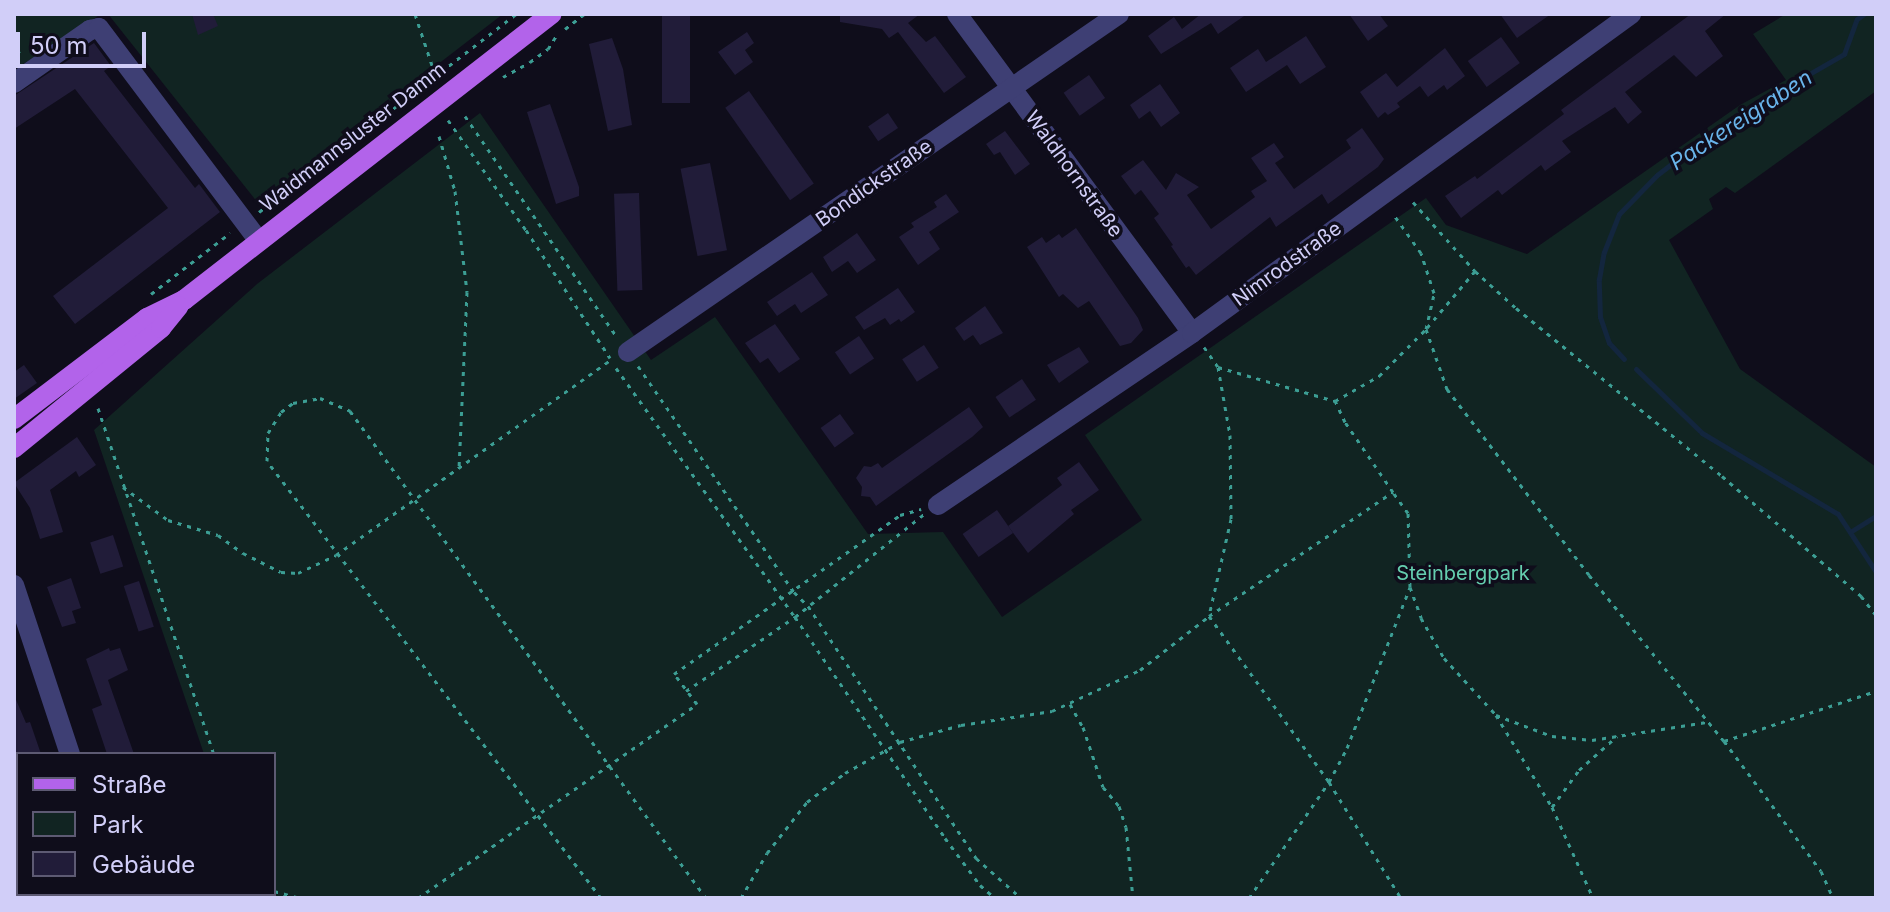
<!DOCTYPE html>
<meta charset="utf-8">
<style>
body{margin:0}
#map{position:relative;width:1890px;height:912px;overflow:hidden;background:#0f0d1b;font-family:Inter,sans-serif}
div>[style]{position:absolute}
.green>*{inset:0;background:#112422}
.stream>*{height:5px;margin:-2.5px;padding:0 2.5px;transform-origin:2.5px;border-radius:2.5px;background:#13263e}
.building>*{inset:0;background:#211c39;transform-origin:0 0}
.path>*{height:3px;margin-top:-1.5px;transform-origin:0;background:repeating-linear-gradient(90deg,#3c9e94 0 4px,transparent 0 10px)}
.minor>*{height:20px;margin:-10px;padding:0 10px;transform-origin:10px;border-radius:10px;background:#3e3f74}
.major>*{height:20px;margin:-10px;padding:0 10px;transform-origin:10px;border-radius:10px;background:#b263ea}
span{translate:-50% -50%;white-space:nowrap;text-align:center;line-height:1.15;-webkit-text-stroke:7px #0f0d1b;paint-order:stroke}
.street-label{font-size:20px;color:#d1cef8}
.park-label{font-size:20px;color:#65ceaf}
.water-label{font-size:22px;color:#69b4eb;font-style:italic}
.frame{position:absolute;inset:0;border:16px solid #d1cef8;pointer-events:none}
.legend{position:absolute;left:16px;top:752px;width:260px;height:144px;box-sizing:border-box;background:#0f0d1b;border:2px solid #5d5a73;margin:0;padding:10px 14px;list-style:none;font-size:24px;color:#d1cef8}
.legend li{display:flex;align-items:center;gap:16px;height:40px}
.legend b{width:40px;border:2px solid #5d5a73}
.scale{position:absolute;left:16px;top:32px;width:130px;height:36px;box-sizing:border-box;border:4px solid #d1cef8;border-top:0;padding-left:10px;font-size:24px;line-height:28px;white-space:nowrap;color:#d1cef8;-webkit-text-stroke:6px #0f0d1b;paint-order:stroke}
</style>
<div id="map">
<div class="green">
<div style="clip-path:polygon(14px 14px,101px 14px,14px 70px)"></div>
<div style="clip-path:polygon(108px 14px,503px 14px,258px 203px)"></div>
<div style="clip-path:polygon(1786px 14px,1876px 14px,1876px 91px,1735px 193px,1726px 187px,1709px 199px,1713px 209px,1669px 240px,1740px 369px,1876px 467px,1876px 898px,254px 898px,252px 894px,274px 894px,274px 754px,204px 754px,94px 430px,257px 284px,480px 113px,651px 360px,715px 317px,868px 534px,943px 532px,1002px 617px,1142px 520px,1085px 435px,1426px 198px,1446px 225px,1527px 254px,1740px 105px,1786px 80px,1753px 34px)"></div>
</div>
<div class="stream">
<div style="left:1624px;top:359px;width:22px;rotate:-133deg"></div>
<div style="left:1609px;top:343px;width:28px;rotate:-109deg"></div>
<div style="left:1600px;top:317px;width:38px;rotate:-92deg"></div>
<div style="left:1599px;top:279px;width:27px;rotate:-80deg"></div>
<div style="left:1604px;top:252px;width:41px;rotate:-68.5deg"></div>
<div style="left:1619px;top:214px;width:54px;rotate:-45.7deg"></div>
<div style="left:1657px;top:175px;width:61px;rotate:-37.6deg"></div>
<div style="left:1705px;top:138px;width:44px;rotate:-34.8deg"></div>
<div style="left:1741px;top:113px;width:119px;rotate:-29.8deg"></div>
<div style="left:1844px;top:54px;width:37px;rotate:-70deg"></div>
<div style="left:1857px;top:19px;width:9px;rotate:-36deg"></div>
<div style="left:1636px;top:369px;width:92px;rotate:44.1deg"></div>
<div style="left:1702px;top:433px;width:158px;rotate:30.8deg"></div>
<div style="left:1838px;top:514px;width:69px;rotate:56.8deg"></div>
<div style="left:1850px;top:532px;width:31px;rotate:-32deg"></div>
</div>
<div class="building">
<div style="clip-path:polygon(192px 14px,213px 14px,218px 26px,198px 35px)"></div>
<div style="left:662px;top:14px;width:28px;height:89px"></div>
<div style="clip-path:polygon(840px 14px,920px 14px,908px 23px,926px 42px,935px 36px,966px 77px,944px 93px,898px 32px,889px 38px,882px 29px,840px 22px)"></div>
<div style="clip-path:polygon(1201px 14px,1247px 14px,1218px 34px,1211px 23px,1161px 54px,1148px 36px,1174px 17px,1182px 29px)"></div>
<div style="clip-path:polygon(1349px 14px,1379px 14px,1388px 26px,1368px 41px)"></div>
<div style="clip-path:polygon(1500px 14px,1551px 14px,1517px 38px)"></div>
<div style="clip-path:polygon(1691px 14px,1726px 14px,1705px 31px,1723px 56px,1696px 77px,1674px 55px,1625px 92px,1642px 112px,1628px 124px,1615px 107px,1562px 141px,1571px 152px,1545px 171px,1541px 165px,1502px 195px,1498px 190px,1461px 218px,1445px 196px,1475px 176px,1477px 179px,1564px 114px,1561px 110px)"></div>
<div style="clip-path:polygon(747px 32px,754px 43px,745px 50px,753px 62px,735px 75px,718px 52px)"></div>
<div style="clip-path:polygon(1306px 36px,1326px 67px,1300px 84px,1287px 65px,1246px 92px,1230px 68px,1258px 49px,1266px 62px)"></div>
<div style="left:1501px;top:37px;width:32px;height:41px;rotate:54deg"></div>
<div style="clip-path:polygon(612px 38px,623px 69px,632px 125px,608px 131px,589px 44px)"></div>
<div style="clip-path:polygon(94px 43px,111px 66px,104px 71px,195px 188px,199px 184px,220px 212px,75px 324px,53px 296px,168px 208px,75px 89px,14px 129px,14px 96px)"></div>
<div style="clip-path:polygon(1445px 48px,1465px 76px,1447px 90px,1444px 85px,1428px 97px,1420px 86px,1397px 103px,1400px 107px,1388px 115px,1385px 112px,1378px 118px,1360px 92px,1386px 73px,1397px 87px)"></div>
<div style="left:1089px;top:75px;width:28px;height:31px;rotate:55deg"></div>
<div style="clip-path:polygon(1160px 84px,1180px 113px,1161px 127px,1150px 111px,1139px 119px,1130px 105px)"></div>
<div style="left:749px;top:91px;width:113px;height:29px;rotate:55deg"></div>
<div style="clip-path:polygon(550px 104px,579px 187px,579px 196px,556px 204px,527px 112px)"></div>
<div style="left:888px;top:113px;width:18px;height:24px;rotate:56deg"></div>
<div style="clip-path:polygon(1362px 128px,1384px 159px,1378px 167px,1328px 204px,1322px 194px,1276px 227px,1270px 217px,1196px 275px,1189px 266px,1186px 268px,1171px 246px,1173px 245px,1154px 218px,1159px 214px,1141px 190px,1135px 195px,1121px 176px,1143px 160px,1166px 190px,1176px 173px,1199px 187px,1187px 195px,1211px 229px,1255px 197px,1251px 191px,1267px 181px,1251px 158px,1274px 143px,1284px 157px,1275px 163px,1294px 189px,1351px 148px,1346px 140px)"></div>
<div style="clip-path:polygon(1005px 131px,1030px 164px,1015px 175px,1000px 152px,994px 155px,986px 144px)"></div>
<div style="left:710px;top:163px;width:89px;height:30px;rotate:79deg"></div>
<div style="left:639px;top:193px;width:97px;height:25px;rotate:88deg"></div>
<div style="clip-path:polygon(946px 194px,959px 212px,929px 232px,940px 249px,918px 265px,899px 237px,914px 227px,911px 223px,937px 207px,934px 202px)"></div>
<div style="clip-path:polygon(1076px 228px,1138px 318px,1143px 330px,1131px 343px,1120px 346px,1089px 301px,1078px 308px,1063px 294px,1059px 297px,1027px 247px,1042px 237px,1046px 243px,1059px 234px,1062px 238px)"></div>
<div style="clip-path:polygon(857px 233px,876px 260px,857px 273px,848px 261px,832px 272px,823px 257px)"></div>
<div style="clip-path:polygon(812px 272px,828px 295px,801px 313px,795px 304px,777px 316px,767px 302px)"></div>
<div style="clip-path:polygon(898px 288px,915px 312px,901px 322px,899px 319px,890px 325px,885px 318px,864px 330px,855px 317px)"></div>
<div style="clip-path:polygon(985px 306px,1003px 333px,980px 345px,973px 335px,964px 341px,955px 328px)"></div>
<div style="clip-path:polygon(775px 324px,800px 359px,779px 373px,768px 358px,760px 363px,745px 343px)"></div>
<div style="left:859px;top:336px;width:27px;height:29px;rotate:56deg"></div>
<div style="left:924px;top:345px;width:27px;height:26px;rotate:57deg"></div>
<div style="clip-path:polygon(1079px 347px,1089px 362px,1059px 383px,1047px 365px)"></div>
<div style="clip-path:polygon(24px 365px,37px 383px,14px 399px,14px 372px)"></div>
<div style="left:1022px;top:379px;width:25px;height:32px;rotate:56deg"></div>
<div style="clip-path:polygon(969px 407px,983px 427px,972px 437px,876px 506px,870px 497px,861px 496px,862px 487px,856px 478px,864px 466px,871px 467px,878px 463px,882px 468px)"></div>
<div style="left:840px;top:414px;width:24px;height:24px;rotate:54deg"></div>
<div style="clip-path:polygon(77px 437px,96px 465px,79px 477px,76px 471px,50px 490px,63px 532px,40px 539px,30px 508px,14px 483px)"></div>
<div style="clip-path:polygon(1079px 462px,1099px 490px,1071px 510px,1074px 514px,1028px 553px,1008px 526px,1062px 485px,1057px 478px)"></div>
<div style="left:997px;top:510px;width:28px;height:42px;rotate:55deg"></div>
<div style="left:113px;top:535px;width:33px;height:24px;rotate:72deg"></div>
<div style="clip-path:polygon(71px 578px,81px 608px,72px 611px,76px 623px,62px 627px,47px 587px)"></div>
<div style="left:139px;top:581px;width:48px;height:16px;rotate:72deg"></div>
<div style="clip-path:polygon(109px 648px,110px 651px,120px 648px,128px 670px,108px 680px,134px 754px,107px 754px,92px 709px,102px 705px,86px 659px)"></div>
<div style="clip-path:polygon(14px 695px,26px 723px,30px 722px,41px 754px,14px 754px)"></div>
</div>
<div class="path">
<div style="left:415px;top:14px;width:60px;rotate:71.6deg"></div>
<div style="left:565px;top:29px;width:24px;rotate:-38deg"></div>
<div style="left:14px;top:40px;width:16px;rotate:68deg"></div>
<div style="left:503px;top:77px;width:31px;rotate:-29deg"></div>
<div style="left:530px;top:62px;width:22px;rotate:-36deg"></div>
<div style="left:548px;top:49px;width:15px;rotate:-58deg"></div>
<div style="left:465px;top:116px;width:268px;rotate:55.5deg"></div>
<div style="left:448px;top:120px;width:135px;rotate:54.7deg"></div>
<div style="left:526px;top:230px;width:153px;rotate:56.7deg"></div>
<div style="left:439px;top:136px;width:57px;rotate:73.8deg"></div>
<div style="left:455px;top:191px;width:102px;rotate:83.2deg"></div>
<div style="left:467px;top:292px;width:177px;rotate:92.6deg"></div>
<div style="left:1413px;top:202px;width:93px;rotate:48.1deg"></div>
<div style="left:1475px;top:271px;width:55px;rotate:42.1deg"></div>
<div style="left:1516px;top:308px;width:266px;rotate:39.2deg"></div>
<div style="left:1722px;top:476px;width:184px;rotate:40.8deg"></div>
<div style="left:1861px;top:596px;width:24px;rotate:52deg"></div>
<div style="left:259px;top:212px;width:324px;rotate:-37.6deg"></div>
<div style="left:1475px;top:271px;width:76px;rotate:130.2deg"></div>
<div style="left:1426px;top:329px;width:64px;rotate:70.7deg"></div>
<div style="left:1447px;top:389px;width:234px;rotate:52.6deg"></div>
<div style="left:1589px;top:575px;width:214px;rotate:50.9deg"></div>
<div style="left:1724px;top:741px;width:162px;rotate:53.3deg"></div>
<div style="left:1821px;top:871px;width:30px;rotate:66deg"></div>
<div style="left:151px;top:294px;width:100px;rotate:-37.7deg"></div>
<div style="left:1204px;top:347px;width:24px;rotate:55deg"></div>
<div style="left:1218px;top:367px;width:122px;rotate:16.2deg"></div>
<div style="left:1335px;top:401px;width:51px;rotate:-29.6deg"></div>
<div style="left:1379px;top:376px;width:66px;rotate:-45deg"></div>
<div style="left:1426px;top:329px;width:37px;rotate:-77deg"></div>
<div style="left:1434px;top:293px;width:42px;rotate:-108deg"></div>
<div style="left:1421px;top:253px;width:47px;rotate:-125.4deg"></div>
<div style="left:638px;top:366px;width:275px;rotate:55.4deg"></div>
<div style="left:794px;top:592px;width:20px;rotate:45deg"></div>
<div style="left:808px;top:606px;width:303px;rotate:56.3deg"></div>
<div style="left:976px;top:858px;width:60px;rotate:41.6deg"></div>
<div style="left:1218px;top:367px;width:69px;rotate:80deg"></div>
<div style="left:1230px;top:435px;width:84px;rotate:89.3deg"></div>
<div style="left:1231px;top:519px;width:99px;rotate:102.8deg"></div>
<div style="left:1209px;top:616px;width:205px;rotate:54.1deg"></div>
<div style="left:1329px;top:782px;width:137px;rotate:58.2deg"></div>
<div style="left:616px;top:368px;width:307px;rotate:54.3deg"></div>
<div style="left:795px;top:617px;width:267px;rotate:55.8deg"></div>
<div style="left:945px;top:838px;width:59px;rotate:53.3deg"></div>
<div style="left:980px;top:885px;width:20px;rotate:41deg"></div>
<div style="left:98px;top:408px;width:365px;rotate:71.5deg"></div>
<div style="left:123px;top:487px;width:56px;rotate:36.3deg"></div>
<div style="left:168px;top:520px;width:52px;rotate:16.7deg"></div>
<div style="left:218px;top:535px;width:31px;rotate:36deg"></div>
<div style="left:243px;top:553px;width:42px;rotate:26.6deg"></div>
<div style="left:281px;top:572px;width:17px;rotate:3deg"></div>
<div style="left:298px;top:573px;width:42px;rotate:-25.3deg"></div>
<div style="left:336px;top:555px;width:336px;rotate:-35.4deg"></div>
<div style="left:1410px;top:587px;width:33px;rotate:70deg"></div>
<div style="left:1421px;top:618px;width:46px;rotate:60.1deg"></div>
<div style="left:1444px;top:658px;width:77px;rotate:47.6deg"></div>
<div style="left:1496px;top:715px;width:108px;rotate:58.7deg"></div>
<div style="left:1552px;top:807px;width:100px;rotate:65.7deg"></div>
<div style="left:686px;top:691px;width:132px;rotate:-34.2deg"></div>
<div style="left:795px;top:617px;width:165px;rotate:-38.6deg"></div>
<div style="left:1070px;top:704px;width:26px;rotate:61deg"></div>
<div style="left:1083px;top:727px;width:63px;rotate:71.6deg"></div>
<div style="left:1103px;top:787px;width:25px;rotate:50deg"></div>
<div style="left:1119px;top:806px;width:22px;rotate:72deg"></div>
<div style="left:1126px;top:827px;width:71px;rotate:84.4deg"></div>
<div style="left:1496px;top:715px;width:60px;rotate:20.6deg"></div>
<div style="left:1552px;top:736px;width:40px;rotate:5.7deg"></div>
<div style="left:1592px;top:740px;width:116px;rotate:-8.9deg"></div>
<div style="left:1724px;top:741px;width:160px;rotate:-18.2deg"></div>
<div style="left:1552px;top:807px;width:46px;rotate:-53.9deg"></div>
<div style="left:1579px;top:770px;width:51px;rotate:-41.8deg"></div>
<div style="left:14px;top:854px;width:4px;rotate:-27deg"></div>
<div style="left:274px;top:891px;width:28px;rotate:15deg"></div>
<div style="left:175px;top:894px;width:4px;rotate:76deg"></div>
<div style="left:262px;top:894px;width:4px;rotate:76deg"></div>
<div style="left:418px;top:898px;width:340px;rotate:-34.8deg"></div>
<div style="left:697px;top:704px;width:38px;rotate:-127deg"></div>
<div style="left:674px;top:674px;width:276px;rotate:-35.1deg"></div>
<div style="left:900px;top:515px;width:22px;rotate:-16deg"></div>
<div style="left:601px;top:898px;width:550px;rotate:-127.39deg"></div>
<div style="left:267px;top:461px;width:28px;rotate:-88deg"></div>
<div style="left:268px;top:433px;width:25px;rotate:-58deg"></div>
<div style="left:281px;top:412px;width:15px;rotate:-37deg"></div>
<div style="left:293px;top:403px;width:27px;rotate:-10deg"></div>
<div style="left:320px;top:398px;width:33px;rotate:23deg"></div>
<div style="left:350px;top:411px;width:603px;rotate:53.83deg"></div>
<div style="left:741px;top:898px;width:52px;rotate:-60deg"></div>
<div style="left:767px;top:853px;width:65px;rotate:-51.9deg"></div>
<div style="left:807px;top:802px;width:48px;rotate:-37.3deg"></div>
<div style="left:845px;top:773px;width:63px;rotate:-29.4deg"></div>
<div style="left:900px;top:742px;width:63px;rotate:-15.6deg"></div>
<div style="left:961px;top:725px;width:92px;rotate:-8.7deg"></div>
<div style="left:1052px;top:711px;width:97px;rotate:-25deg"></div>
<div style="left:1140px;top:670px;width:88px;rotate:-38deg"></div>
<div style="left:1209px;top:616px;width:222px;rotate:-34deg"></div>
<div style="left:1393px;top:492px;width:85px;rotate:-124.4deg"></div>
<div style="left:1345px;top:422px;width:23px;rotate:-115deg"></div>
<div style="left:1249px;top:898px;width:141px;rotate:-55.4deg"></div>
<div style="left:1329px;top:782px;width:38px;rotate:-62deg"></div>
<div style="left:1347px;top:748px;width:173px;rotate:-68.6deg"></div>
<div style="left:1410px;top:587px;width:74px;rotate:-91.5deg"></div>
<div style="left:1408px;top:513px;width:26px;rotate:-126deg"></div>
</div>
<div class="minor">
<div style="left:957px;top:14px;width:396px;rotate:53.6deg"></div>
<div style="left:14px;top:83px;width:93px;rotate:-34.9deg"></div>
<div style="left:90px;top:30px;width:9px;rotate:-13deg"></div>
<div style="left:99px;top:28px;width:266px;rotate:53.1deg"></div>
<div style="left:628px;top:352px;width:596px;rotate:-34.54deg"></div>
<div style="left:938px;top:505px;width:307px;rotate:-34.1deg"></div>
<div style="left:1192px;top:333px;width:543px;rotate:-36deg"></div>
<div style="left:14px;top:585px;width:178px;rotate:71.7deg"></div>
<div style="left:116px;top:894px;width:4px;rotate:63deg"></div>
</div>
<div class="major">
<div style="left:14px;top:419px;width:167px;rotate:-37.2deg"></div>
<div style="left:147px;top:318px;width:41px;rotate:-25.9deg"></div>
<div style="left:184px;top:300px;width:466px;rotate:-37.9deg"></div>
<div style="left:14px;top:448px;width:190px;rotate:-39.2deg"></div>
<div style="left:161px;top:328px;width:28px;rotate:-51deg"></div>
</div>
<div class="street-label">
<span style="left:353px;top:137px;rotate:-38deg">Waidmannsluster Damm</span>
<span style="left:1074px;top:174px;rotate:54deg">Waldhornstraße</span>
<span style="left:874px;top:183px;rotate:-35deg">Bondickstraße</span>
<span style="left:1287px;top:264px;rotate:-36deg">Nimrodstraße</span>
</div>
<div class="park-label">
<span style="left:1463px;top:573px">Steinbergpark</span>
</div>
<div class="water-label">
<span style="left:1741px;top:120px;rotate:-33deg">Packereigraben</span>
</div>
<div class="frame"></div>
<ul class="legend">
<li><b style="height:10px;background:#b263ea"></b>Straße</li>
<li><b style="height:22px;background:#112422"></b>Park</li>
<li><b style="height:22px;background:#211c39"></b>Gebäude</li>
</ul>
<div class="scale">50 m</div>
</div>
